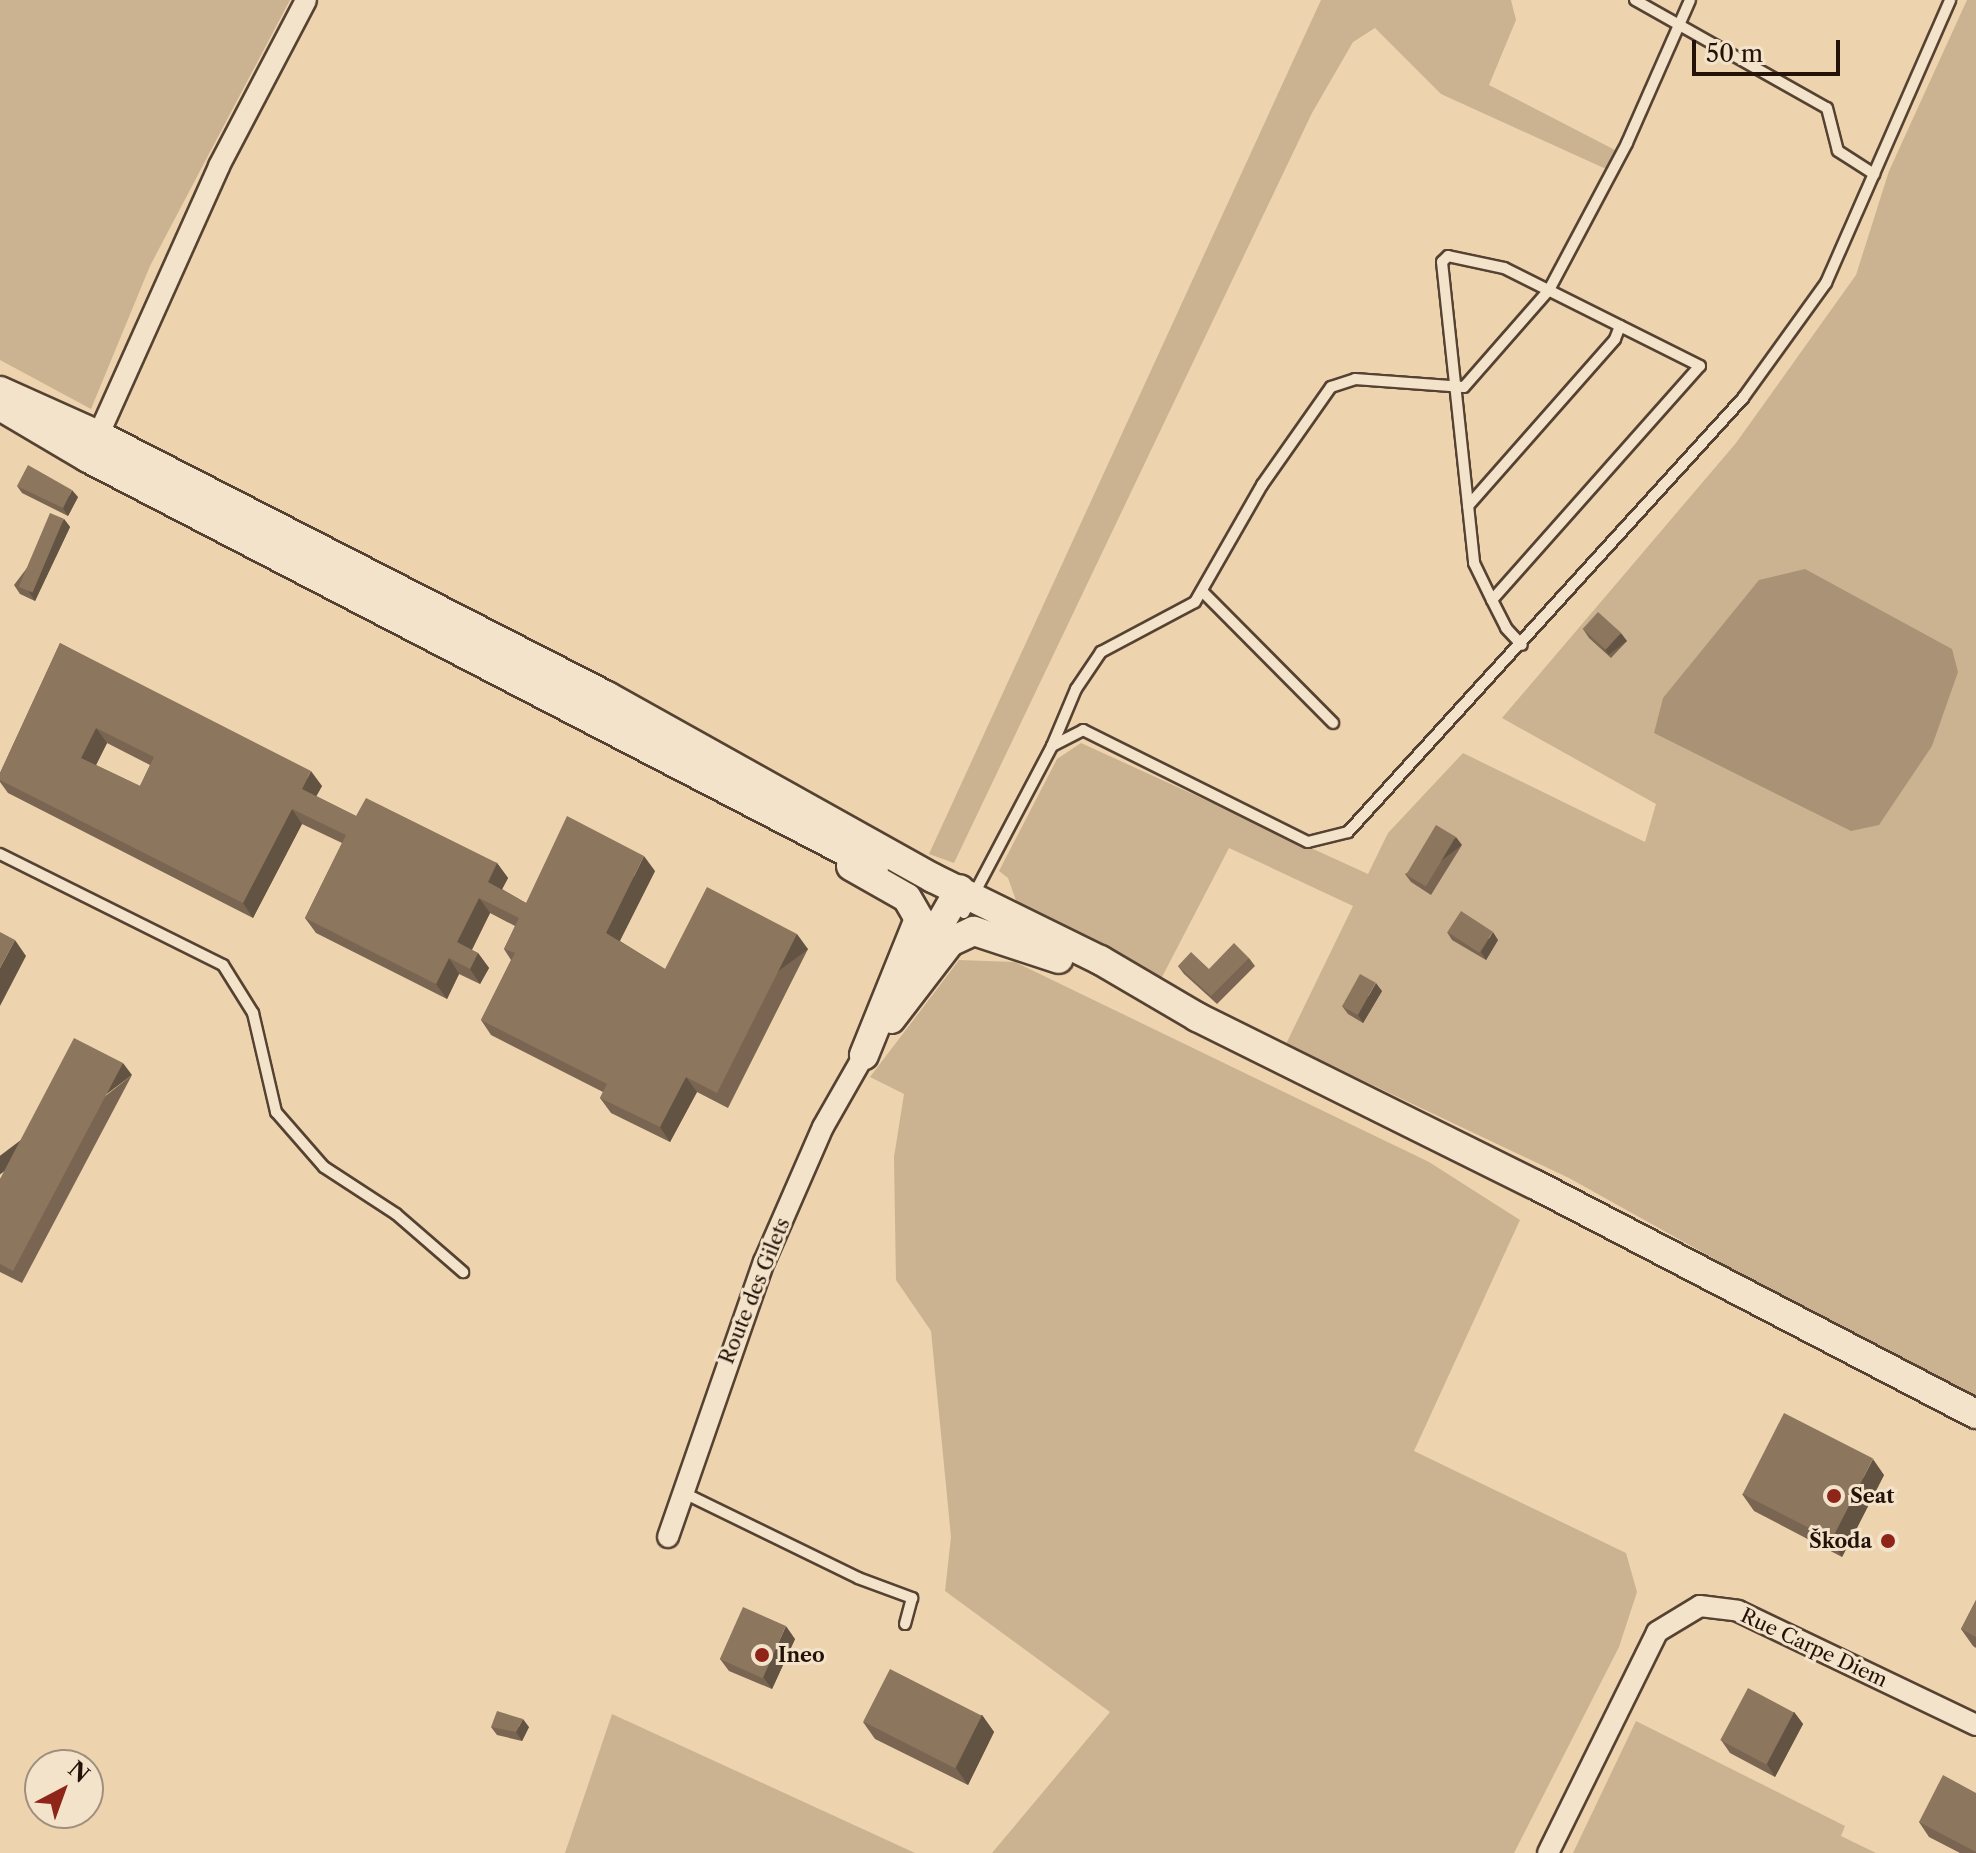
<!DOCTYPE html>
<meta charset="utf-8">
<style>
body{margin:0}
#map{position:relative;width:1976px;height:1853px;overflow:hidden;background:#edd4ae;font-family:"Libre Caslon Text",serif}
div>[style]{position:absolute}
.green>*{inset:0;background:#cbb392}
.water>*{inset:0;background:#a99276}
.roads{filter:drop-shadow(2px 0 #564232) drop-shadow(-2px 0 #564232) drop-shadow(0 2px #564232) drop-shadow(0 -2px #564232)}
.lane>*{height:10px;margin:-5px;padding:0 5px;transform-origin:5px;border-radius:5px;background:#f3e3ca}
.street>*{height:20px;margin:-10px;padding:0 10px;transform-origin:10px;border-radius:10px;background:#f3e3ca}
.secondary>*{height:28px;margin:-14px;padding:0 14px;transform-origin:14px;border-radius:14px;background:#f3e3ca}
.wall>*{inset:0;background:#796551}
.shaded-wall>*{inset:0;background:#635342;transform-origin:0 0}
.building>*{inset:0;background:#8d765e;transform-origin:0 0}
.dots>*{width:22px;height:22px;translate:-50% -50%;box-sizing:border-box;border:4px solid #f3e3ca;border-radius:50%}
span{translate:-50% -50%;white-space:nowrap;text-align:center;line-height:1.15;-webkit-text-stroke:6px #f3e3ca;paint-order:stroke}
.street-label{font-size:20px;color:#241108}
.poi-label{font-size:20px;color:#241108;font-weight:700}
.left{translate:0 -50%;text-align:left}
.right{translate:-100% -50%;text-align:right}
.north{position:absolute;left:24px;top:1749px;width:80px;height:80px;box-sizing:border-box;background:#f3e3ca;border:2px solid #a08f7c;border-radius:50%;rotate:41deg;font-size:22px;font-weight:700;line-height:32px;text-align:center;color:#241108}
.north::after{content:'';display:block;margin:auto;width:28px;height:36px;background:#8f2418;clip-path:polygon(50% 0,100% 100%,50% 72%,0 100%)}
.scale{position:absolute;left:1692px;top:40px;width:148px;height:36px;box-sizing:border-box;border:4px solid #241108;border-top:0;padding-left:10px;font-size:24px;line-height:28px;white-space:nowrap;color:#241108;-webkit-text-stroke:6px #f3e3ca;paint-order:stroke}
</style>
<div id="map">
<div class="green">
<div style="clip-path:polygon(0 0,290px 0,150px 266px,91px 409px,0 360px)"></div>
<div style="clip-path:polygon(1321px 0,1511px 0,1516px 20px,1489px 85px,1617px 151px,1606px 169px,1441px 94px,1375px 28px,1353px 42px,1312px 113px,954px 863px,929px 854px)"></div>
<div style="clip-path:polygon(1967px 0,1976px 0,1976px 1396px,1831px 1324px,1569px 1178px,1286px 1044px,1353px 906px,1229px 848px,1161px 979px,1018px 906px,1008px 878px,999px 871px,1057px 759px,1081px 743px,1368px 874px,1388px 833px,1463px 753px,1645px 842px,1656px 804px,1502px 718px,1736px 443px,1856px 275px,1889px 171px)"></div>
<div style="clip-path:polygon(959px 960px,1015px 962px,1429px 1162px,1520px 1220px,1414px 1451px,1626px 1553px,1637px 1592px,1619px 1647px,1514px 1853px,992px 1853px,1110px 1712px,945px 1591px,951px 1537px,931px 1331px,896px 1280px,894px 1157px,904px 1094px,870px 1077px)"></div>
<div style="clip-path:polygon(612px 1714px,915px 1853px,565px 1853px)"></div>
<div style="clip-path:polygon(1636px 1721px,1845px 1826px,1841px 1836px,1876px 1853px,1573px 1853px)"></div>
</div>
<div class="water">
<div style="clip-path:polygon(1805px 569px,1952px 649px,1958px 672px,1932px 746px,1879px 825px,1851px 831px,1654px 733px,1663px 698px,1759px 580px)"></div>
</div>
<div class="roads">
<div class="lane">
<div style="left:1635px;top:0;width:220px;rotate:29.4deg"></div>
<div style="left:1827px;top:108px;width:44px;rotate:75.7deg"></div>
<div style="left:1838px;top:151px;width:43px;rotate:32.6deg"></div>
<div style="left:1468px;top:506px;width:222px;rotate:-48.6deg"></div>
<div style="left:1615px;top:339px;width:14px;rotate:-69deg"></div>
<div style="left:1202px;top:591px;width:186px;rotate:45.2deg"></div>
<div style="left:1492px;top:600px;width:313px;rotate:-48.4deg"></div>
<div style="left:1700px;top:366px;width:219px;rotate:-153.4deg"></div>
<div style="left:1504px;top:268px;width:57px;rotate:-167.9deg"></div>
<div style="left:1448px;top:256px;width:8px;rotate:135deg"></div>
<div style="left:1442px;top:262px;width:303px;rotate:83.9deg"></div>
<div style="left:1474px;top:563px;width:41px;rotate:64.1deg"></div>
<div style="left:1492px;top:600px;width:31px;rotate:63deg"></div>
<div style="left:1506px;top:628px;width:23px;rotate:47deg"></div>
<div style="left:1052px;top:746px;width:62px;rotate:-67.2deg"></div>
<div style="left:1076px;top:689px;width:45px;rotate:-56deg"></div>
<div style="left:1101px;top:652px;width:106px;rotate:-28deg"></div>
<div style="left:1195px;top:602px;width:135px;rotate:-60.2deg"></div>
<div style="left:1262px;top:485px;width:120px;rotate:-54.9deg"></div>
<div style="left:1331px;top:387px;width:25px;rotate:-18deg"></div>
<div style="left:1355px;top:379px;width:109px;rotate:4.2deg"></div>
<div style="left:1464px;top:387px;width:129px;rotate:-48.8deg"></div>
<div style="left:1549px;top:290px;width:166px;rotate:-62deg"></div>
<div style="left:1627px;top:143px;width:156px;rotate:-66.2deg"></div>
<div style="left:0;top:854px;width:249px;rotate:26.5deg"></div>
<div style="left:223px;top:965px;width:57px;rotate:58deg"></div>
<div style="left:253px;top:1013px;width:102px;rotate:76.9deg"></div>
<div style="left:276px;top:1112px;width:73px;rotate:48.9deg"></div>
<div style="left:324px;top:1167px;width:86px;rotate:33.1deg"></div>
<div style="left:396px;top:1214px;width:89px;rotate:40.9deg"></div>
<div style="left:964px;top:913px;width:189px;rotate:-62.2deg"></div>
<div style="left:1052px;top:746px;width:35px;rotate:-27deg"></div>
<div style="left:1083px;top:730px;width:251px;rotate:26.5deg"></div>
<div style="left:1308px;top:842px;width:41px;rotate:-14deg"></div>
<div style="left:1348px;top:832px;width:587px;rotate:-47.69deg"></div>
<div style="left:1743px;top:398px;width:142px;rotate:-54.2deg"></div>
<div style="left:1826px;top:283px;width:309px;rotate:-66.3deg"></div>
<div style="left:684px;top:1493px;width:194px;rotate:26deg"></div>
<div style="left:858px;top:1578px;width:58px;rotate:20.3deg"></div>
<div style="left:912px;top:1598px;width:27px;rotate:105deg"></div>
</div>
<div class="street">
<div style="left:93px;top:447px;width:308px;rotate:-65.8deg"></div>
<div style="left:219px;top:166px;width:187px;rotate:-62.3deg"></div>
<div style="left:668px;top:1537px;width:291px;rotate:-70.8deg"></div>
<div style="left:764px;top:1262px;width:147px;rotate:-66.4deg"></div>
<div style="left:823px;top:1127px;width:83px;rotate:-60.3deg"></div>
<div style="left:1548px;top:1853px;width:246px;rotate:-63.7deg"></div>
<div style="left:1657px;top:1632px;width:50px;rotate:-31.2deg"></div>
<div style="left:1700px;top:1606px;width:38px;rotate:7deg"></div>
<div style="left:1738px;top:1611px;width:264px;rotate:25.6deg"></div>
</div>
<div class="secondary">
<div style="left:0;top:391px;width:107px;rotate:24.2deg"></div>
<div style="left:98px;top:435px;width:572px;rotate:27.15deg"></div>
<div style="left:607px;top:696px;width:373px;rotate:29.2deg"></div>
<div style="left:933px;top:878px;width:186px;rotate:26.2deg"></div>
<div style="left:1100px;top:960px;width:113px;rotate:30.4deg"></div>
<div style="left:1197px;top:1017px;width:376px;rotate:26.4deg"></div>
<div style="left:1534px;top:1184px;width:498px;rotate:27.5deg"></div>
<div style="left:0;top:406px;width:102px;rotate:30.6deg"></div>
<div style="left:88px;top:458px;width:886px;rotate:27.43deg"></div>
<div style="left:851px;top:866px;width:64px;rotate:29.7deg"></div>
<div style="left:907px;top:898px;width:24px;rotate:60deg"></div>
<div style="left:919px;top:919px;width:147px;rotate:112deg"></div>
<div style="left:921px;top:957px;width:78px;rotate:-60.2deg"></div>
<div style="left:891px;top:1019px;width:97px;rotate:-52.5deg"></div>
<div style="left:950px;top:942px;width:26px;rotate:-25deg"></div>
<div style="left:974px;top:931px;width:89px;rotate:18.2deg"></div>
</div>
</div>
<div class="wall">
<div style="clip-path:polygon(17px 486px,78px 497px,68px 516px,22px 493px)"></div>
<div style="clip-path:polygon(64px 519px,70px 527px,35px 601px,20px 594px,14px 585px)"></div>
<div style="clip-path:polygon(1583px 629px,1627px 641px,1611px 658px,1589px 638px)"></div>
<div style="clip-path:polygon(evenodd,60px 643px,322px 786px,316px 796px,356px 816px,497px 863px,508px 878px,502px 889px,526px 903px,655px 871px,620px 941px,665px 969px,808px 949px,728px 1108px,697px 1092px,670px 1142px,611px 1113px,600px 1098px,603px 1092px,491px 1035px,481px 1020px,511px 960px,504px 949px,515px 926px,490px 913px,472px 950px,478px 953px,489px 968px,480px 984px,459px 974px,447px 999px,316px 933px,305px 918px,342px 843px,302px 824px,253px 918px,8px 793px,0 782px,0 773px,60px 643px,107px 743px,150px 765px,140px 786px,96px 765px,107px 743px)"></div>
<div style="clip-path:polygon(1462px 845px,1431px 895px,1411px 882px,1405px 874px)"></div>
<div style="clip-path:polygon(1447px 932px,1498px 940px,1486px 960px,1452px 940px)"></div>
<div style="clip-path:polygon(1249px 958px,1255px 966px,1217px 1004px,1184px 974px,1178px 966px,1209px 969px)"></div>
<div style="clip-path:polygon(1382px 991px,1363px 1023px,1348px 1014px,1342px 1006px)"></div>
<div style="clip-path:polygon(132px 1075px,22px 1283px,0 1272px,0 1179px)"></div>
<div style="clip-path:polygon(1884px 1475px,1842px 1557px,1754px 1511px,1742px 1494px)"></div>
<div style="clip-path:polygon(1976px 1600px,1976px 1648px,1973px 1646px,1961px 1629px)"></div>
<div style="clip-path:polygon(795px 1639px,772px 1689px,729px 1671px,720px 1659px)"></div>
<div style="clip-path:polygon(1794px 1712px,1803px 1724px,1775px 1777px,1730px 1753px,1721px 1740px)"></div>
<div style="clip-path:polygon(982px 1715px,994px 1732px,968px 1785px,875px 1739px,863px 1722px)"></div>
<div style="clip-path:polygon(491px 1727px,529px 1727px,522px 1741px,497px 1735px)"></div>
<div style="clip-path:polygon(1976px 1793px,1976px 1853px,1960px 1853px,1929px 1837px,1919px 1822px)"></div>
</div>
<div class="shaded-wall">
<div style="clip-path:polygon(72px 490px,78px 497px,68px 516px,63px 508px)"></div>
<div style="clip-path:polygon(64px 519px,70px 527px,35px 601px,29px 592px)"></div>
<div style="left:1621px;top:633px;width:10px;height:23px;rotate:53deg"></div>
<div style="clip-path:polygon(96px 728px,107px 743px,92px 773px,81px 758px)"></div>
<div style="clip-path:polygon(311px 771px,322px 786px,312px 804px,302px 789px)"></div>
<div style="clip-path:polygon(292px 809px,302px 824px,253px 918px,243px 903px)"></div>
<div style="left:1456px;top:837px;width:10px;height:59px;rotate:53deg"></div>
<div style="clip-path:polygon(644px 856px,655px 871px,616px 948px,606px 933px)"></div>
<div style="clip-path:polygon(497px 863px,508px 878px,498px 897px,488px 882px)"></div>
<div style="clip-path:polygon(479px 898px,490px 913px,468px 957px,457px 942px)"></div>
<div style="clip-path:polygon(1493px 932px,1498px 940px,1486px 960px,1481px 952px)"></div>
<div style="left:797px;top:934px;width:19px;height:178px;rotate:54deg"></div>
<div style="clip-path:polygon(15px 940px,26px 956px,0 1006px,0 968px)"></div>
<div style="clip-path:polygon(478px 953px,489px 968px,480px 984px,470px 969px)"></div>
<div style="clip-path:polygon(449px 958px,459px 974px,447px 999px,436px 984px)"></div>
<div style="clip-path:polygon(1376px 983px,1382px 991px,1363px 1023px,1358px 1015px)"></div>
<div style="left:123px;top:1063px;width:15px;height:235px;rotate:53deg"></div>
<div style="clip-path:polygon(686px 1077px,697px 1092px,670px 1142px,660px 1127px)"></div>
<div style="clip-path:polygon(1873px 1459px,1884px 1475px,1842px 1557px,1831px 1540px)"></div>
<div style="clip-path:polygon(786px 1626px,795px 1639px,772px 1689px,763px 1677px)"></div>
<div style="clip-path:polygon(1794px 1712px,1803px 1724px,1775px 1777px,1767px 1764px)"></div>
<div style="clip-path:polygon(982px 1715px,994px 1732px,968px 1785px,956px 1768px)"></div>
<div style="clip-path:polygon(523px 1719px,529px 1727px,522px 1741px,516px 1732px)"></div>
</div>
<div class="building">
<div style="clip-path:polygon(28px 465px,72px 490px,63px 508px,17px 486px)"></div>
<div style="left:50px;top:513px;width:15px;height:80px;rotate:23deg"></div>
<div style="left:1598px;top:612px;width:31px;height:23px;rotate:42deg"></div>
<div style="clip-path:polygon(evenodd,60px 643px,311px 771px,302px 789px,356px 816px,366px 798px,497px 863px,488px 882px,526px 903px,567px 816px,644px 856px,606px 933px,665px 969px,707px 887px,797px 934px,717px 1093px,686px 1077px,660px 1127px,600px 1098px,607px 1084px,481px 1020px,515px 953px,504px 949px,519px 918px,479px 898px,457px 942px,478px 953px,470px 969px,449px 958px,436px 984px,305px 918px,346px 835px,292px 809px,243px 903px,0 780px,0 773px,60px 643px,96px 728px,154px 757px,140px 786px,81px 758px,96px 728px)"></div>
<div style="left:1436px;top:825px;width:23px;height:58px;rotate:31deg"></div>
<div style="left:1461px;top:911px;width:38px;height:25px;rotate:33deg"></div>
<div style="clip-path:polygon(0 932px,15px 940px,0 968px)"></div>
<div style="clip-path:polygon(1234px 943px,1249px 958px,1211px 996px,1178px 966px,1191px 952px,1209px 969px)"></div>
<div style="left:1360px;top:974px;width:18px;height:37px;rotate:29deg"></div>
<div style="clip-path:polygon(74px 1038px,123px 1063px,13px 1271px,0 1264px,0 1179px)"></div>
<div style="left:1784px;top:1413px;width:100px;height:91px;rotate:27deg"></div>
<div style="clip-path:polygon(1976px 1600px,1976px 1637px,1961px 1629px)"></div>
<div style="left:743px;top:1607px;width:47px;height:57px;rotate:24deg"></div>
<div style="left:890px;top:1669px;width:103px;height:59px;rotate:27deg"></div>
<div style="left:1748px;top:1688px;width:52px;height:59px;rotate:28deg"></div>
<div style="clip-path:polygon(497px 1711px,523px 1719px,516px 1732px,491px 1727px)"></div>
<div style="clip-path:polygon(1943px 1775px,1976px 1793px,1976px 1852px,1919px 1822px)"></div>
</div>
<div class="dots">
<div style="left:1834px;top:1496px;background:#8f2418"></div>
<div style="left:1888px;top:1541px;background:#8f2418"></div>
<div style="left:762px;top:1655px;background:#8f2418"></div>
</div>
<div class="street-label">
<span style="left:755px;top:1291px;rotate:-68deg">Route des Gilets</span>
<span style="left:1814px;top:1648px;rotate:25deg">Rue Carpe Diem</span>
</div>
<div class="poi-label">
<span class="left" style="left:1850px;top:1496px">Seat</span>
<span class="right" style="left:1872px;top:1541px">Škoda</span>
<span class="left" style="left:778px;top:1655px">Ineo</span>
</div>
<div class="north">N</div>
<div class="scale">50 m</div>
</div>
